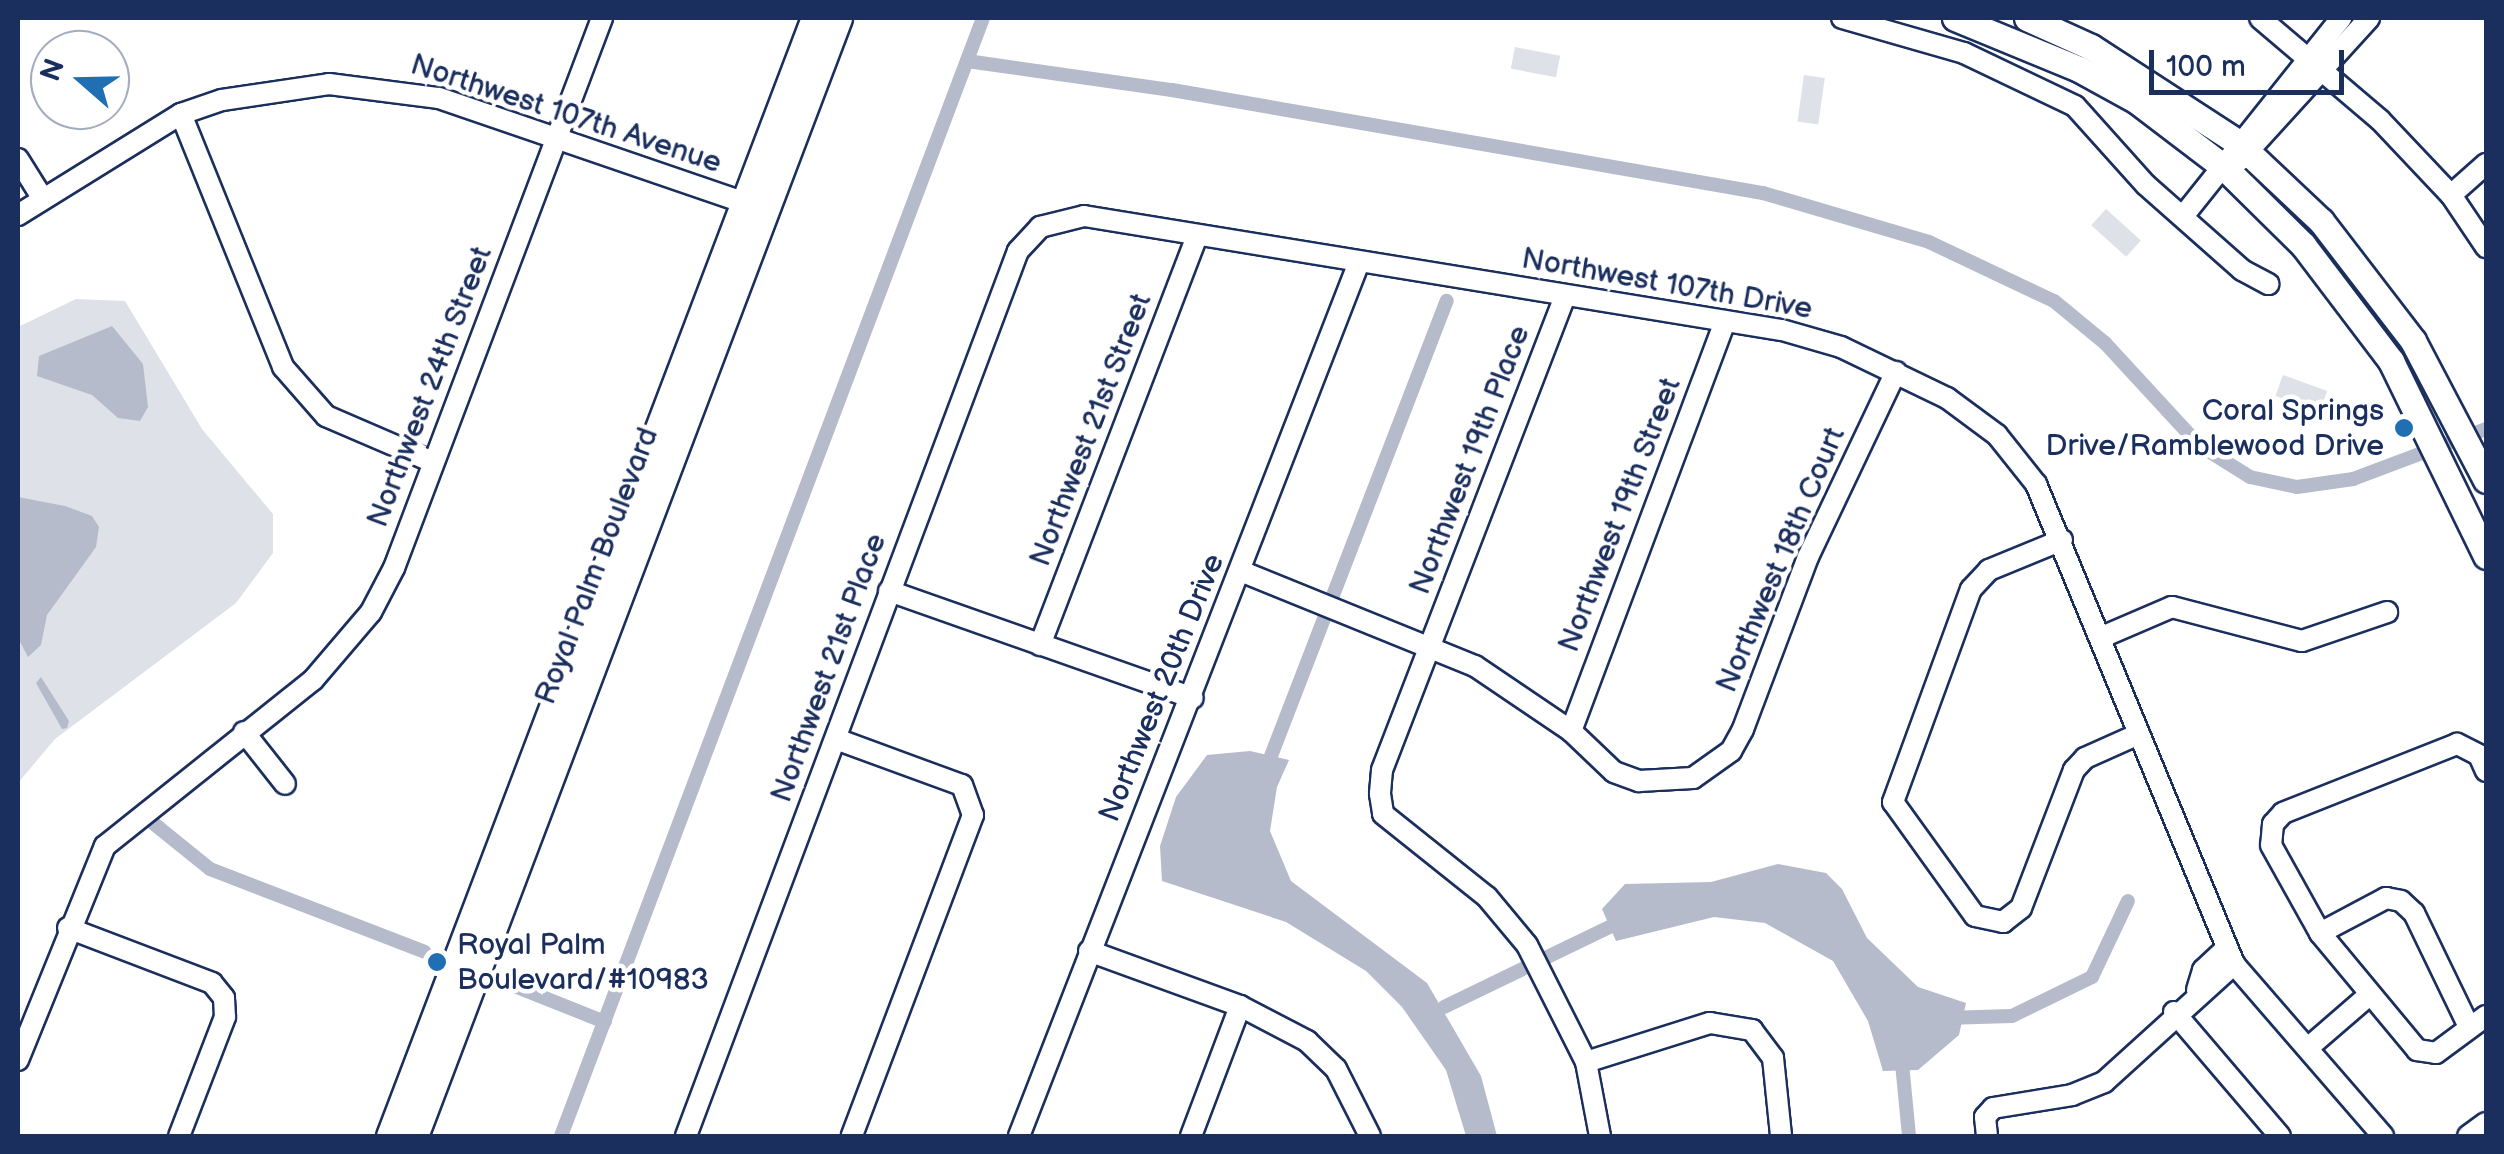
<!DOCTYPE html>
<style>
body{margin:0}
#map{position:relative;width:2504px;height:1154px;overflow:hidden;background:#fff;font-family:"Balsamiq Sans",sans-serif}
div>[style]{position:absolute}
.green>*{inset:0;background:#dee1e7;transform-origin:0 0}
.water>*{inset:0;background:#b5bbca}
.canal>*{height:14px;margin:-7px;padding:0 7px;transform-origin:7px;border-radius:7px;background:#b5bbca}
.roads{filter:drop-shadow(2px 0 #1b2f5e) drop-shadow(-2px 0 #1b2f5e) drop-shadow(0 2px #1b2f5e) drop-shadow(0 -2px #1b2f5e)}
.minor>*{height:20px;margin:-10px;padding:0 10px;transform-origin:10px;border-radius:10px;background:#fff}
.major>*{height:25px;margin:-12.5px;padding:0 12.5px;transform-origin:12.5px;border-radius:12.5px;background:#fff}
.dots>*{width:28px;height:28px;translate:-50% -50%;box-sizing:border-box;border:5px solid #fff;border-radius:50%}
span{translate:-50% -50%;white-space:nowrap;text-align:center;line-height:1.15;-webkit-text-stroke:9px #fff;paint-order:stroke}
.street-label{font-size:30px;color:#1b2f5e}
.poi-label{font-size:30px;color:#1b2f5e}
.right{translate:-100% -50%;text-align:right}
.left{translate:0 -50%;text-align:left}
.frame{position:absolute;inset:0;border:20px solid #1b2f5e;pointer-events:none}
.north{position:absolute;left:30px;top:30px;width:100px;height:100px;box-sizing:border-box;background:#fff;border:2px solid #a4acbf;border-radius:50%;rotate:290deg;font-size:28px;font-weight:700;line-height:40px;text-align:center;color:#1b2f5e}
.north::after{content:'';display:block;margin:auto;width:35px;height:45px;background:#1f6fb2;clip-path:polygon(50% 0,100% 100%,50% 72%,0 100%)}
.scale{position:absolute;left:2149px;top:50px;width:195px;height:45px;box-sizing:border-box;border:5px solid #1b2f5e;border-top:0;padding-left:12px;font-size:30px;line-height:35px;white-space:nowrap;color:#1b2f5e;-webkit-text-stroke:8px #fff;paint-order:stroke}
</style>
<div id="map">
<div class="green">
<div style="left:1515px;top:47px;width:46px;height:22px;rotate:11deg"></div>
<div style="left:1804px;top:75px;width:21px;height:47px;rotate:8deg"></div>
<div style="left:2106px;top:209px;width:47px;height:22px;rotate:42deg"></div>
<div style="clip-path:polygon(76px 299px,125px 301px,202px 429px,273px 514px,273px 553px,236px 603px,55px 739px,18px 783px,18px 327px)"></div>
<div style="left:2283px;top:375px;width:47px;height:22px;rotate:20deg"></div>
</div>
<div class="water">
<div style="clip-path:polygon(112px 326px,143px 364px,148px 407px,140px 421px,118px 418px,92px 395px,37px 376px,39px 356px)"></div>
<div style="clip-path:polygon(18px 497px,65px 506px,92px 516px,99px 527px,96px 547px,47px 615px,41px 645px,28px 657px,18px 638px)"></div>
<div style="clip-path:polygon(41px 677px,69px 721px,67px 728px,62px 729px,36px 683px)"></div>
<div style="clip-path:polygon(1250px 751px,1289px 760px,1277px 787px,1270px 831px,1291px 881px,1427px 983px,1481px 1076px,1497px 1136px,1466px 1136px,1446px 1070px,1402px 1007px,1366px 971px,1286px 922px,1162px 881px,1160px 846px,1176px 797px,1207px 755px)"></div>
<div style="clip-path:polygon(1778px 864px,1826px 873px,1842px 889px,1867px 938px,1918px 987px,1966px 1003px,1959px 1035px,1918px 1070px,1883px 1071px,1868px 1021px,1833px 961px,1765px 923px,1714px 917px,1616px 941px,1602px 909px,1625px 884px,1711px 882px)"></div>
</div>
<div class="canal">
<div style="left:967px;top:61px;width:207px;rotate:8.1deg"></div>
<div style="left:1172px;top:90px;width:600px;rotate:9.89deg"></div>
<div style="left:1763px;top:193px;width:173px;rotate:16.4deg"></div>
<div style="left:1929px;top:242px;width:138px;rotate:25.3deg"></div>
<div style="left:2054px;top:301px;width:66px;rotate:39.5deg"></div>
<div style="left:2105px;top:343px;width:139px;rotate:47.3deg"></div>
<div style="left:2199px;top:445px;width:60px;rotate:32.1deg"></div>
<div style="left:2250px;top:477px;width:48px;rotate:12deg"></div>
<div style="left:2297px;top:487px;width:57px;rotate:-8.1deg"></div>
<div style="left:2353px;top:479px;width:142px;rotate:-20.6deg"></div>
<div style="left:1271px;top:756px;width:488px;rotate:-68.9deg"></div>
<div style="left:153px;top:823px;width:73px;rotate:38.9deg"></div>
<div style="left:210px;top:869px;width:230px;rotate:21.1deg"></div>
<div style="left:497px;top:979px;width:116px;rotate:21.7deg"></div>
<div style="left:1444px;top:1007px;width:193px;rotate:-25.8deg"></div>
<div style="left:1945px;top:1018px;width:67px;rotate:-1.7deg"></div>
<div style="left:2012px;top:1016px;width:89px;rotate:-26deg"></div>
<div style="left:2092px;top:977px;width:84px;rotate:-64.7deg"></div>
<div style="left:1901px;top:1053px;width:83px;rotate:84.5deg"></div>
<div style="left:561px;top:1136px;width:1195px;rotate:-69.32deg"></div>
</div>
<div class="roads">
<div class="minor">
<div style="left:1842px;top:18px;width:127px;rotate:16deg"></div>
<div style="left:1964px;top:53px;width:123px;rotate:25.5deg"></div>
<div style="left:2075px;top:106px;width:106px;rotate:48.1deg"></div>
<div style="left:2146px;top:185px;width:128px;rotate:41.5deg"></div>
<div style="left:2242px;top:270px;width:30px;rotate:28deg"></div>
<div style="left:2260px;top:18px;width:157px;rotate:40.4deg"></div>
<div style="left:2380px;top:120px;width:103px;rotate:46.6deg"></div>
<div style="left:2451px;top:195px;width:63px;rotate:56.1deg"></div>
<div style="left:181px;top:114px;width:273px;rotate:68deg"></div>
<div style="left:283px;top:367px;width:65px;rotate:48.7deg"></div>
<div style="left:326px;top:416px;width:116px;rotate:23.3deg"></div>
<div style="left:18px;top:159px;width:47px;rotate:58deg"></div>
<div style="left:2240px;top:160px;width:192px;rotate:-47.7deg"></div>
<div style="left:2451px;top:195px;width:47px;rotate:-41.5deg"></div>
<div style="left:18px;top:215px;width:192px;rotate:-31.8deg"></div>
<div style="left:181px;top:114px;width:43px;rotate:-18.9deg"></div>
<div style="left:222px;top:100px;width:108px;rotate:-8.5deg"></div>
<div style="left:329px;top:84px;width:111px;rotate:7.3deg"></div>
<div style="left:439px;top:98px;width:334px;rotate:18.9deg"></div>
<div style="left:2184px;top:215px;width:252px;rotate:-51.4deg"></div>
<div style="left:1565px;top:296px;width:508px;rotate:111.11deg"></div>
<div style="left:1382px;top:770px;width:24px;rotate:95deg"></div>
<div style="left:1380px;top:794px;width:20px;rotate:81deg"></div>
<div style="left:1383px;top:814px;width:133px;rotate:38.6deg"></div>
<div style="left:1487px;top:897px;width:62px;rotate:50.2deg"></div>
<div style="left:1527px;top:945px;width:131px;rotate:63.2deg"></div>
<div style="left:1586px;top:1062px;width:75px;rotate:79.3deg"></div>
<div style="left:2062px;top:540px;width:79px;rotate:157.7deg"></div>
<div style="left:1989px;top:570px;width:26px;rotate:133deg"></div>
<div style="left:1971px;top:589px;width:227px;rotate:110.1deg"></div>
<div style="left:1893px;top:802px;width:140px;rotate:54.3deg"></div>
<div style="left:1975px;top:916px;width:29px;rotate:12deg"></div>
<div style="left:2003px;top:922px;width:23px;rotate:-38deg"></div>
<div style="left:2021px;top:908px;width:148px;rotate:-69deg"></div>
<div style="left:2074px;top:770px;width:16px;rotate:-47deg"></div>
<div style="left:2085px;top:758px;width:59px;rotate:-24deg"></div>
<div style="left:1243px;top:572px;width:250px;rotate:22.1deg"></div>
<div style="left:1475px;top:666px;width:116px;rotate:34.1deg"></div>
<div style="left:1571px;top:731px;width:59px;rotate:43.6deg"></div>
<div style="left:1614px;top:772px;width:27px;rotate:20deg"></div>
<div style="left:1639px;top:781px;width:54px;rotate:-3.2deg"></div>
<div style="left:1693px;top:778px;width:47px;rotate:-35.4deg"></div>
<div style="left:1731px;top:751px;width:25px;rotate:-61deg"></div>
<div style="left:1743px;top:729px;width:184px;rotate:-69.3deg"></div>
<div style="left:1808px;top:557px;width:205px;rotate:-64.6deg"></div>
<div style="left:889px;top:591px;width:322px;rotate:19.4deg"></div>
<div style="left:2102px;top:637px;width:76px;rotate:-23.2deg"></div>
<div style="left:2172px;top:607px;width:134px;rotate:14.7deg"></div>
<div style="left:2302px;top:641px;width:90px;rotate:-18.8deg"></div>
<div style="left:1040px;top:645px;width:438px;rotate:-69deg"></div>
<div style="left:1571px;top:731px;width:438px;rotate:-69.4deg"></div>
<div style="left:244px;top:732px;width:66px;rotate:51.7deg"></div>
<div style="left:836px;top:739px;width:134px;rotate:20.1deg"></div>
<div style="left:962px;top:785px;width:32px;rotate:70deg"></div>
<div style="left:973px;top:815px;width:343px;rotate:110.7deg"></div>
<div style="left:2486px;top:771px;width:17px;rotate:-114deg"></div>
<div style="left:2479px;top:755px;width:25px;rotate:-153deg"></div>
<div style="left:2457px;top:744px;width:187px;rotate:158.4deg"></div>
<div style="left:2283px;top:813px;width:15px;rotate:132deg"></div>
<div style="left:2273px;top:824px;width:21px;rotate:95deg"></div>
<div style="left:2271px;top:845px;width:101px;rotate:60.9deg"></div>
<div style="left:2320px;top:933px;width:152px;rotate:50.3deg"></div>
<div style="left:2417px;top:1050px;width:19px;rotate:9deg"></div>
<div style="left:2436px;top:1053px;width:62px;rotate:-36.5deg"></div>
<div style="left:68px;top:928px;width:154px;rotate:20.9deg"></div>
<div style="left:212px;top:983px;width:19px;rotate:51deg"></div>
<div style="left:224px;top:998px;width:19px;rotate:87deg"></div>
<div style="left:225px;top:1017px;width:128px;rotate:111.1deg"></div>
<div style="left:2320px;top:933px;width:75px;rotate:-27.9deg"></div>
<div style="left:2386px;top:898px;width:15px;rotate:11deg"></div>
<div style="left:2401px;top:901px;width:18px;rotate:43deg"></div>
<div style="left:2414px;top:913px;width:127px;rotate:64.2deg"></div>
<div style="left:1089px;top:951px;width:161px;rotate:20deg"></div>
<div style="left:1240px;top:1006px;width:76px;rotate:27.6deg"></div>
<div style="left:1307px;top:1041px;width:40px;rotate:44deg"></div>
<div style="left:1336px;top:1069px;width:75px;rotate:63.1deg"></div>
<div style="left:2197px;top:990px;width:21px;rotate:-73deg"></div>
<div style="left:2203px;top:970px;width:33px;rotate:-43deg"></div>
<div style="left:2174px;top:1012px;width:163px;rotate:49.5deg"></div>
<div style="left:2309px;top:1047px;width:77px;rotate:-40.8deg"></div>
<div style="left:18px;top:1060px;width:231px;rotate:-67.9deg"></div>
<div style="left:105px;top:846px;width:266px;rotate:-38.6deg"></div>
<div style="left:313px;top:680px;width:89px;rotate:-49.5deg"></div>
<div style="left:371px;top:612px;width:50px;rotate:-62.4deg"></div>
<div style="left:394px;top:568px;width:588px;rotate:-69.28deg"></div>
<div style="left:1586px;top:1062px;width:130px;rotate:-17.5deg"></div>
<div style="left:1710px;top:1023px;width:43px;rotate:9.5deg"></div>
<div style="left:1752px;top:1030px;width:35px;rotate:53deg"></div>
<div style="left:1773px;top:1058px;width:78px;rotate:84.1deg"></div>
<div style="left:686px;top:1136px;width:945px;rotate:-69.44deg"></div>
<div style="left:1018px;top:251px;width:33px;rotate:-47deg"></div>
<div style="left:1040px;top:227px;width:45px;rotate:-14deg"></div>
<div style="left:1084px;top:216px;width:707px;rotate:9.28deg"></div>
<div style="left:1782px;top:330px;width:61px;rotate:16.1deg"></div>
<div style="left:1841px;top:347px;width:118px;rotate:25.7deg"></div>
<div style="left:1947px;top:398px;width:62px;rotate:36.5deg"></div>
<div style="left:1997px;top:435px;width:63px;rotate:51.5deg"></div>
<div style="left:2036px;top:484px;width:519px;rotate:67.58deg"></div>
<div style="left:2234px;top:964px;width:228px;rotate:49.1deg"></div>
<div style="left:1019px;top:1136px;width:938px;rotate:-68.74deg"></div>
<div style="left:1191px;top:1136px;width:139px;rotate:-69.3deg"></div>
<div style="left:1987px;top:1136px;width:19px;rotate:-96deg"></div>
<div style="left:1985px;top:1117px;width:12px;rotate:-48deg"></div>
<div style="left:1993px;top:1108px;width:80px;rotate:-9.3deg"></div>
<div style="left:2072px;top:1095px;width:35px;rotate:-22deg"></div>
<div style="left:2104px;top:1082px;width:176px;rotate:-42.2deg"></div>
<div style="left:2468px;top:1136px;width:22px;rotate:-36deg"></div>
</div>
<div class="major">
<div style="left:1955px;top:18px;width:134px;rotate:22.4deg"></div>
<div style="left:2079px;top:69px;width:66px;rotate:28.9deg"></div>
<div style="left:2137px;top:101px;width:111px;rotate:37.3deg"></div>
<div style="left:2225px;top:168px;width:110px;rotate:44.6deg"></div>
<div style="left:2303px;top:245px;width:146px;rotate:52.8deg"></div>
<div style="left:2391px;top:361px;width:217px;rotate:64deg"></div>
<div style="left:2027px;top:18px;width:70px;rotate:24.4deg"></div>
<div style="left:2091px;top:47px;width:173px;rotate:33deg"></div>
<div style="left:2236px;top:141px;width:117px;rotate:43.3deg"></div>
<div style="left:2321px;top:221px;width:151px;rotate:52.5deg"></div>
<div style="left:2413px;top:341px;width:157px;rotate:62.3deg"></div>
<div style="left:389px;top:1136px;width:1196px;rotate:-69.19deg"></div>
<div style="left:415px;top:1136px;width:1196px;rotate:-69.23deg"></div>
</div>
</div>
<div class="dots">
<div style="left:2404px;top:428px;background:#1f6fb2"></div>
<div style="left:437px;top:962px;background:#1f6fb2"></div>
</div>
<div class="street-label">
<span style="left:566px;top:114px;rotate:18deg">Northwest 107th Avenue</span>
<span style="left:1667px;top:284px;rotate:10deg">Northwest 107th Drive</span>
<span style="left:430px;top:387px;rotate:-69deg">Northwest 24th Street</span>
<span style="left:1091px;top:430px;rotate:-69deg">Northwest 21st Street</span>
<span style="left:1470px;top:460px;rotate:-69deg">Northwest 19th Place</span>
<span style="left:1620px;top:515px;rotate:-69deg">Northwest 19th Street</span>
<span style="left:1781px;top:560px;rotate:-67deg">Northwest 18th Court</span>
<span style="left:597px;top:566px;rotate:-69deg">Royal Palm Boulevard</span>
<span style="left:829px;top:668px;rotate:-70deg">Northwest 21st Place</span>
<span style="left:1162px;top:688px;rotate:-68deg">Northwest 20th Drive</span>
</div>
<div class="poi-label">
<span class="right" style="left:2384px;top:428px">Coral Springs<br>Drive/Ramblewood Drive</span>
<span class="left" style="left:457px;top:962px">Royal Palm<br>Boulevard/#10983</span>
</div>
<div class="frame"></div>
<div class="north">N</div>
<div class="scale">100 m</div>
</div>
